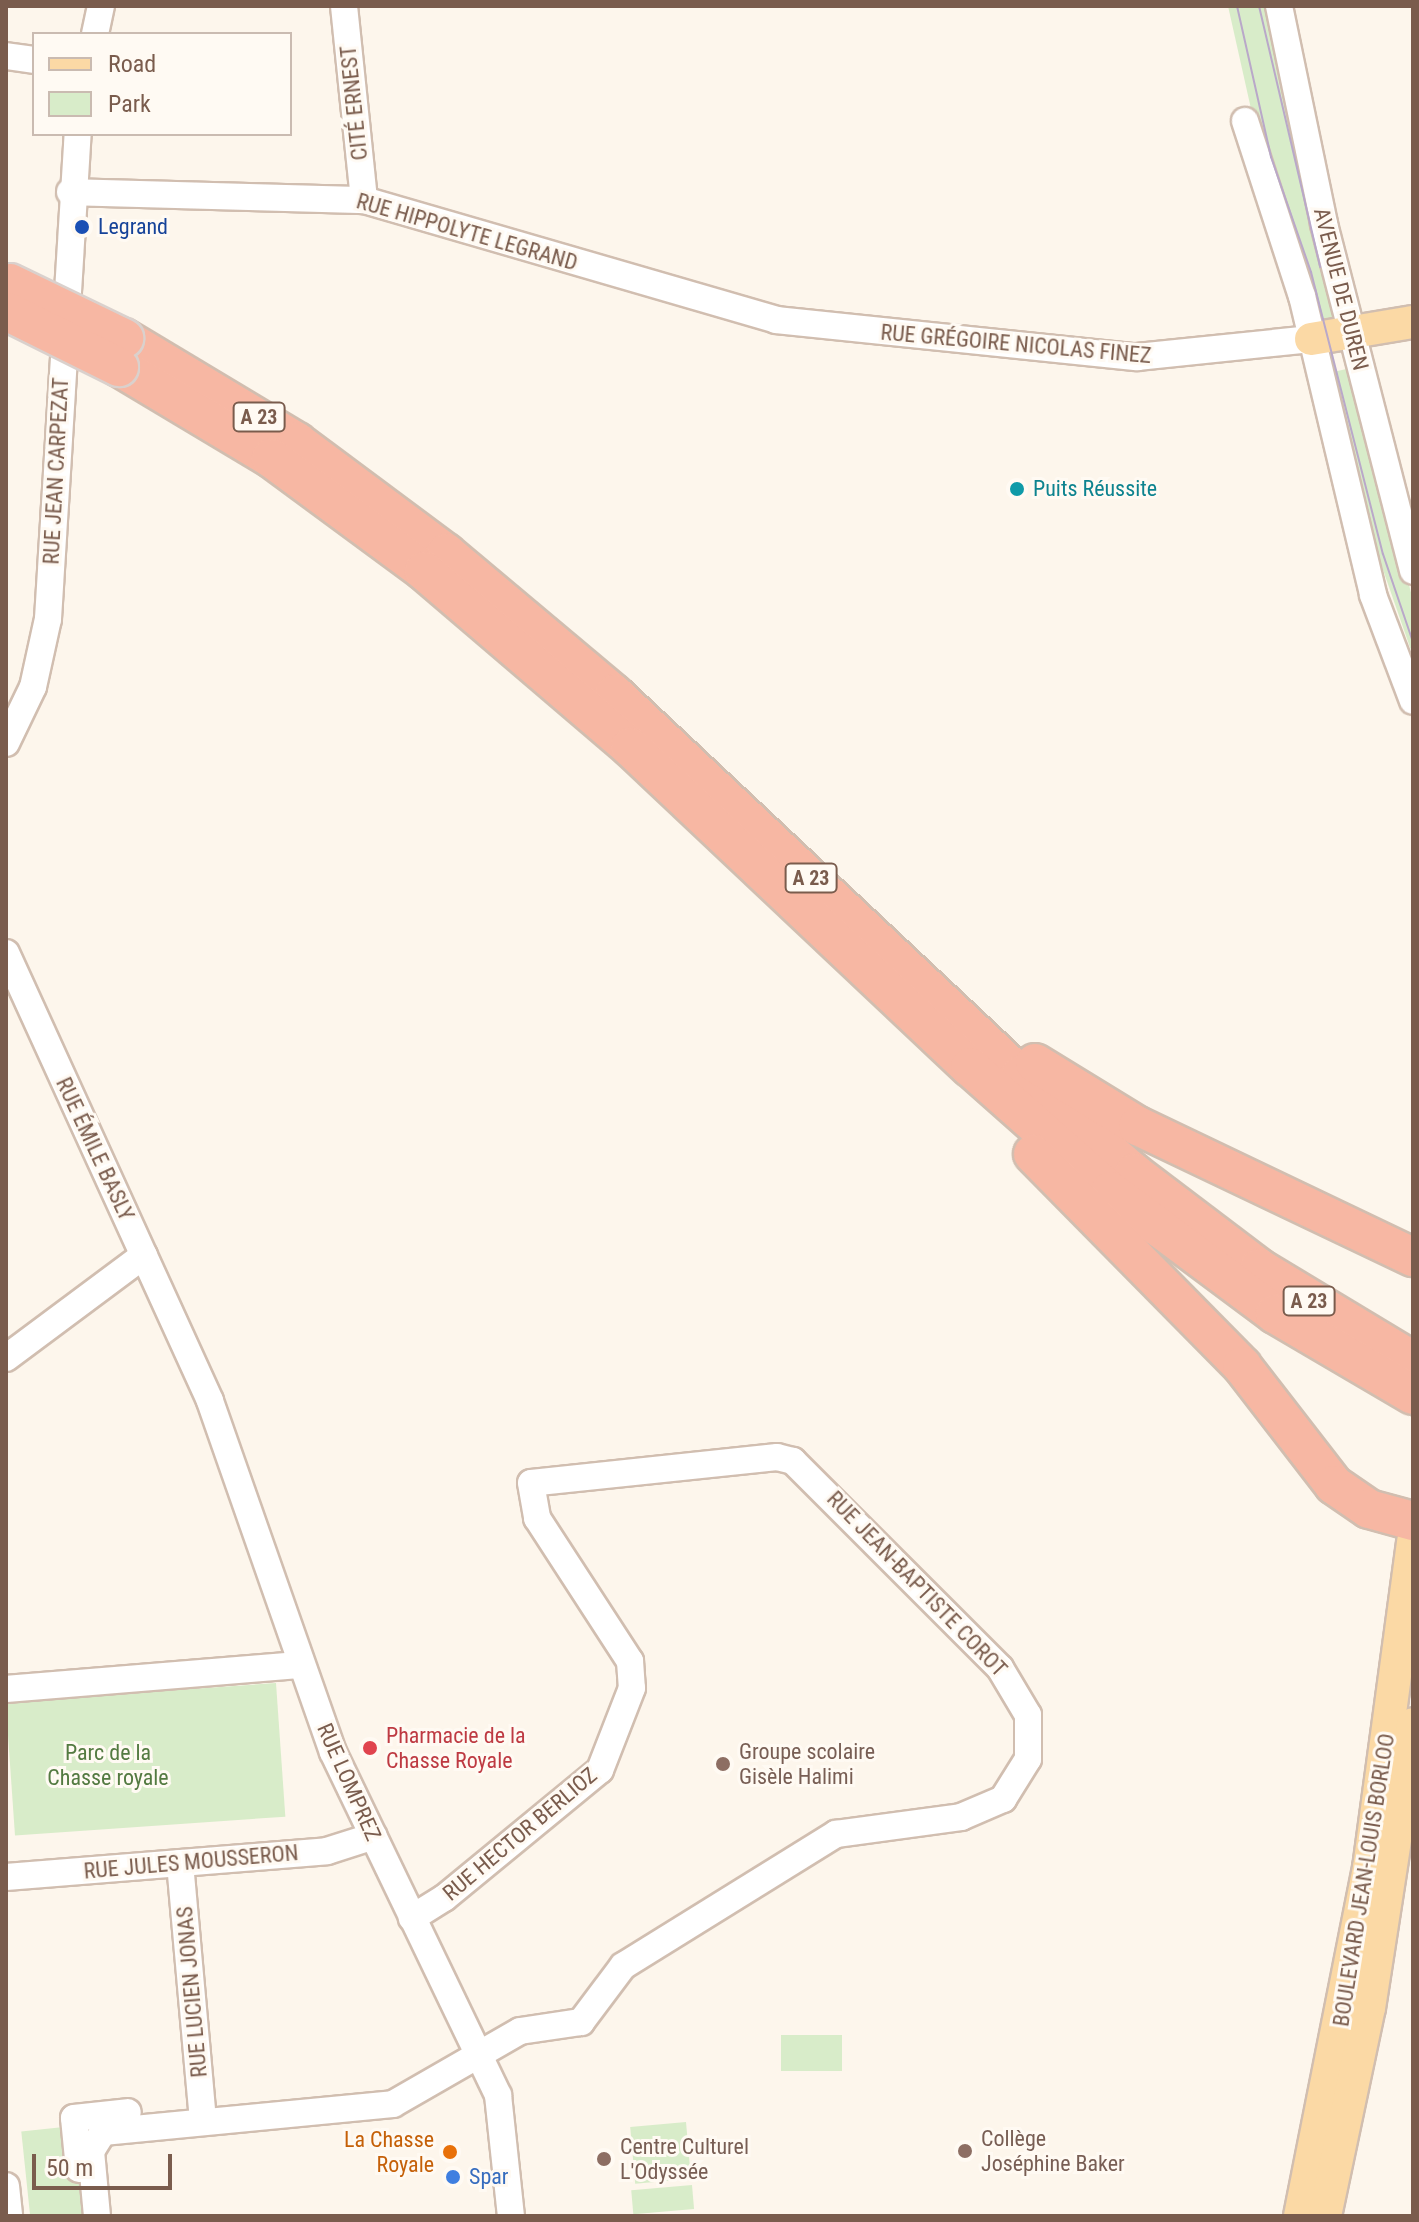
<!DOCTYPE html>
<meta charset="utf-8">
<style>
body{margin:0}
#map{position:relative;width:1419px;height:2222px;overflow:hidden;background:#fdf6ec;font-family:"Roboto Condensed",sans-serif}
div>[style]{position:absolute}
.green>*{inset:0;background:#d8ecc9;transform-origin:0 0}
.roads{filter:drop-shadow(2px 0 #d1beb0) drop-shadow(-2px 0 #d1beb0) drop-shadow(0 2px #d1beb0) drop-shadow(0 -2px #d1beb0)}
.minor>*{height:26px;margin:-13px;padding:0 13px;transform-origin:13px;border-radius:13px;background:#fff}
.major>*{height:32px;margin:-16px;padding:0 16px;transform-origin:16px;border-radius:16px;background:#fbd9a5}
.highway>*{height:38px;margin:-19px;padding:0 19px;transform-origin:19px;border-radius:19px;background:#f7b7a3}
.tram>*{height:2px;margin:-1px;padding:0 1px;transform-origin:1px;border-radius:1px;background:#b9a8c9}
.bridges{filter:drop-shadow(2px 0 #dad1cd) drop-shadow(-2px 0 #dad1cd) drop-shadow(0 2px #dad1cd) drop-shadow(0 -2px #dad1cd)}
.highway-bridge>*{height:38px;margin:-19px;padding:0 19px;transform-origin:19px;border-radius:19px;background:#f7b7a3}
.dots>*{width:22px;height:22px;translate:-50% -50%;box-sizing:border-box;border:4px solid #fffaf3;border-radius:50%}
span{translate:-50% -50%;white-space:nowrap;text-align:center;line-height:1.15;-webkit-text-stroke:6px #fffaf3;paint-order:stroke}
.shield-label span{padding:2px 6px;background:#fffaf3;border:2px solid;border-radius:6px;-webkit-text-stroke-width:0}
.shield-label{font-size:20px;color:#7a5c4d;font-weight:700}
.street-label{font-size:22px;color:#7a5c4d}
.transit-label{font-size:22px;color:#164399}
.left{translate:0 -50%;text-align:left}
.culture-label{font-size:22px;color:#0d838f}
.health-label{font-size:22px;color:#be3a42}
.education-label{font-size:22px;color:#785e54}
.park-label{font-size:22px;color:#537a41}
.food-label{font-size:22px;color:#c56008}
.right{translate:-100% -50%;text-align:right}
.shop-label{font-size:22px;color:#366cbe}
.frame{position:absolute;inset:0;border:8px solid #7a5c4d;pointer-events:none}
.legend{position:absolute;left:32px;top:32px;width:260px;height:104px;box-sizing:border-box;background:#fffaf3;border:2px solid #cabbb1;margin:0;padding:10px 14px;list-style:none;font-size:24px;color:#7a5c4d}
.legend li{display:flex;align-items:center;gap:16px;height:40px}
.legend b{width:40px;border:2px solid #cabbb1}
.scale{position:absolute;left:32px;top:2154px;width:140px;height:36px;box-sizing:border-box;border:4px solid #7a5c4d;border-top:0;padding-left:10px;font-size:24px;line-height:28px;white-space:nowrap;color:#7a5c4d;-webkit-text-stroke:6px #fffaf3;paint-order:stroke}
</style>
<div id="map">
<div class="green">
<div style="clip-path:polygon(1228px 6px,1264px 6px,1340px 326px,1318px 330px,1260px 149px)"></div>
<div style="clip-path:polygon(1351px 368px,1413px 600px,1413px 656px,1381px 564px,1333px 372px)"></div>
<div style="left:276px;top:1683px;width:134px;height:271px;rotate:86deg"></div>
<div style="left:842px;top:2035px;width:36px;height:61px;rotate:90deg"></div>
<div style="left:686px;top:2122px;width:57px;height:56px;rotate:85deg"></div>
<div style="left:73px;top:2126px;width:90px;height:52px;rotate:84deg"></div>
<div style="left:692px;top:2185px;width:24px;height:61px;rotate:85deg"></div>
</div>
<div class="roads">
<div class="minor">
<div style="left:344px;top:6px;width:195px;rotate:84.1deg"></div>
<div style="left:1279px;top:6px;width:223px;rotate:78.3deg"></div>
<div style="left:1324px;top:224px;width:358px;rotate:75.6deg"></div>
<div style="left:95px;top:34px;width:29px;rotate:-78deg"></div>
<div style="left:6px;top:56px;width:28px;rotate:8deg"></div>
<div style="left:1245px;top:121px;width:184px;rotate:72deg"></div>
<div style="left:1302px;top:296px;width:307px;rotate:76.6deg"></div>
<div style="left:1373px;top:595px;width:113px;rotate:69.3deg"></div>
<div style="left:70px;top:192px;width:294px;rotate:1.6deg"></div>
<div style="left:364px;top:200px;width:429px;rotate:16.2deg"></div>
<div style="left:776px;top:320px;width:363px;rotate:5.9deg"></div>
<div style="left:1137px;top:357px;width:175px;rotate:-5.9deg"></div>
<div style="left:6px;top:743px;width:62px;rotate:-64.3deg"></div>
<div style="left:33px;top:687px;width:70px;rotate:-77.6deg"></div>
<div style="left:48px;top:619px;width:486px;rotate:-86.5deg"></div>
<div style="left:6px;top:953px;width:492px;rotate:65.5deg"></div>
<div style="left:210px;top:1401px;width:372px;rotate:70.7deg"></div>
<div style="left:333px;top:1752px;width:381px;rotate:64.3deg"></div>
<div style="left:498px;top:2095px;width:122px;rotate:83.9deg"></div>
<div style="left:6px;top:1358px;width:172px;rotate:-36.7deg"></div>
<div style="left:6px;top:1689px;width:296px;rotate:-4.7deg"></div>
<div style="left:180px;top:1863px;width:259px;rotate:84.9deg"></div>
<div style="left:6px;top:1877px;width:322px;rotate:-4.6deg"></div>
<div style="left:327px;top:1851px;width:49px;rotate:-17.7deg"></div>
<div style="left:79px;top:2169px;width:51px;rotate:-95.6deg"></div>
<div style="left:74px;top:2118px;width:54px;rotate:-6.3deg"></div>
<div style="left:6px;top:2186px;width:30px;rotate:84deg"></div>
<div style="left:97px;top:2216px;width:65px;rotate:-95.3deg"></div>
<div style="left:91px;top:2151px;width:22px;rotate:-58deg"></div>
<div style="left:103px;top:2132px;width:291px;rotate:-5.5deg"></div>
<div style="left:393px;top:2104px;width:146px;rotate:-29.9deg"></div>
<div style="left:520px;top:2031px;width:62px;rotate:-8.4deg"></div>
<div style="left:581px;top:2022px;width:70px;rotate:-53.1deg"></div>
<div style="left:623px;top:1966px;width:251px;rotate:-31.8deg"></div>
<div style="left:836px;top:1834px;width:126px;rotate:-7.7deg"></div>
<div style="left:961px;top:1817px;width:46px;rotate:-23.2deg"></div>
<div style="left:1003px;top:1799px;width:47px;rotate:-58deg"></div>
<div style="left:1028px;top:1759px;width:44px;rotate:-90deg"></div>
<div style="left:1028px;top:1715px;width:55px;rotate:-120.8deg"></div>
<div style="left:1000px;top:1668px;width:293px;rotate:-135deg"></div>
<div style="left:793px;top:1461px;width:16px;rotate:-166deg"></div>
<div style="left:777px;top:1457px;width:247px;rotate:174deg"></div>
<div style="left:531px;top:1483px;width:36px;rotate:80deg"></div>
<div style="left:537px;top:1518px;width:171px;rotate:57deg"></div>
<div style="left:630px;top:1661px;width:27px;rotate:86deg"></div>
<div style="left:632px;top:1688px;width:88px;rotate:111.3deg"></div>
<div style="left:600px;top:1770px;width:202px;rotate:140.6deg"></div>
<div style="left:444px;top:1898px;width:38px;rotate:148deg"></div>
</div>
<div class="major">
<div style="left:1311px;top:339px;width:103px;rotate:-9.5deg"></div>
<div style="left:1300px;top:2216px;width:355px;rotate:-78.8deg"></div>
<div style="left:1369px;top:1868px;width:330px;rotate:-82.3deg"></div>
<div style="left:1325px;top:2216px;width:213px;rotate:-78.1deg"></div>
<div style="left:1369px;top:2008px;width:287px;rotate:-81.2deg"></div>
</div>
<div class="highway">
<div style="left:124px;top:338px;width:202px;rotate:31deg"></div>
<div style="left:297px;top:442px;width:186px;rotate:36.7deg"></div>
<div style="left:446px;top:553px;width:219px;rotate:40deg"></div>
<div style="left:614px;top:694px;width:557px;rotate:43.18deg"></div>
<div style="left:1020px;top:1075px;width:150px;rotate:40.7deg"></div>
<div style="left:1134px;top:1173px;width:157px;rotate:37.2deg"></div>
<div style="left:1259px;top:1268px;width:180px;rotate:31.1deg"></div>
<div style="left:119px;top:367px;width:177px;rotate:30.9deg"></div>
<div style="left:271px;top:458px;width:190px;rotate:36.4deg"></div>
<div style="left:424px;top:571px;width:271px;rotate:40.5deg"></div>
<div style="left:630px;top:747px;width:467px;rotate:43.3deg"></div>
<div style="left:970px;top:1067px;width:187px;rotate:41.5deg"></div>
<div style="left:1110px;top:1191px;width:206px;rotate:36.7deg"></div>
<div style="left:1275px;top:1314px;width:160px;rotate:30.4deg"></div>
<div style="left:1035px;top:1063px;width:121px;rotate:31.5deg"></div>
<div style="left:1138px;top:1126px;width:305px;rotate:25.5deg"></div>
<div style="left:1033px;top:1154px;width:298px;rotate:45.4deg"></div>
<div style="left:1242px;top:1366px;width:150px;rotate:52.3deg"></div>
<div style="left:1334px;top:1485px;width:42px;rotate:34.4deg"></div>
<div style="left:1369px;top:1509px;width:46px;rotate:15.3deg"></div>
</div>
</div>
<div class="tram">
<div style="left:1237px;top:6px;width:155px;rotate:77.3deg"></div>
<div style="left:1271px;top:157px;width:122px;rotate:70.8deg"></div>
<div style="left:1311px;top:272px;width:291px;rotate:75.7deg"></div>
<div style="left:1383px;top:554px;width:93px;rotate:71.2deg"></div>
<div style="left:1259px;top:6px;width:268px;rotate:76.8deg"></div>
</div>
<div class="bridges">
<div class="highway-bridge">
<div style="left:10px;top:283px;width:127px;rotate:25.8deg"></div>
<div style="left:8px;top:312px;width:124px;rotate:26.4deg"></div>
</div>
</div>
<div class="dots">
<div style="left:82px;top:227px;background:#1a4fb4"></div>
<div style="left:1017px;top:489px;background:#0f9aa8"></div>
<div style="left:370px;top:1748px;background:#e0444e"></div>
<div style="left:723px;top:1764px;background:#8d6e63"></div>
<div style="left:965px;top:2151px;background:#8d6e63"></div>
<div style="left:450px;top:2152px;background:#e8710a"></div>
<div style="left:604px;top:2159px;background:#8d6e63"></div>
<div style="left:453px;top:2177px;background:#3f7fe0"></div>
</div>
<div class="shield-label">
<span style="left:259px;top:417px">A 23</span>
<span style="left:811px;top:878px">A 23</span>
<span style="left:1309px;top:1301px">A 23</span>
</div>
<div class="street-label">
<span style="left:354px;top:103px;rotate:-96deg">CITÉ ERNEST</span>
<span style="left:467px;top:232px;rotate:16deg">RUE HIPPOLYTE LEGRAND</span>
<span style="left:1341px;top:289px;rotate:76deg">AVENUE DE DUREN</span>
<span style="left:1016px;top:344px;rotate:5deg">RUE GRÉGOIRE NICOLAS FINEZ</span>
<span style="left:56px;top:471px;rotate:-87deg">RUE JEAN CARPEZAT</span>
<span style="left:95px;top:1149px;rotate:65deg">RUE ÉMILE BASLY</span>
<span style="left:917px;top:1584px;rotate:46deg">RUE JEAN-BAPTISTE COROT</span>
<span style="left:349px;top:1782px;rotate:66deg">RUE LOMPREZ</span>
<span style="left:520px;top:1834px;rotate:-40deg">RUE HECTOR BERLIOZ</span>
<span style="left:191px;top:1862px;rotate:-5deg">RUE JULES MOUSSERON</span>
<span style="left:1364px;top:1880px;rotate:-81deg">BOULEVARD JEAN-LOUIS BORLOO</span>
<span style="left:192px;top:1992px;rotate:-95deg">RUE LUCIEN JONAS</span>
</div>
<div class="transit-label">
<span class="left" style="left:98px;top:227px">Legrand</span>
</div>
<div class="culture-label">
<span class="left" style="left:1033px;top:489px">Puits Réussite</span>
</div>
<div class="health-label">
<span class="left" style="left:386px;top:1748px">Pharmacie de la<br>Chasse Royale</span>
</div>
<div class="education-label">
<span class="left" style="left:739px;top:1764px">Groupe scolaire<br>Gisèle Halimi</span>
<span class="left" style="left:981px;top:2151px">Collège<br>Joséphine Baker</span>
<span class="left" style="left:620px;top:2159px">Centre Culturel<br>L'Odyssée</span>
</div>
<div class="park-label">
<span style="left:108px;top:1765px">Parc de la<br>Chasse royale</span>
</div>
<div class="food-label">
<span class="right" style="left:434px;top:2152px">La Chasse<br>Royale</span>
</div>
<div class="shop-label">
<span class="left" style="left:469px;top:2177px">Spar</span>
</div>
<div class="frame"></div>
<ul class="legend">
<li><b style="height:10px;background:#fbd9a5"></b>Road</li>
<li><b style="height:22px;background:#d8ecc9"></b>Park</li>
</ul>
<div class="scale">50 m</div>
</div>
